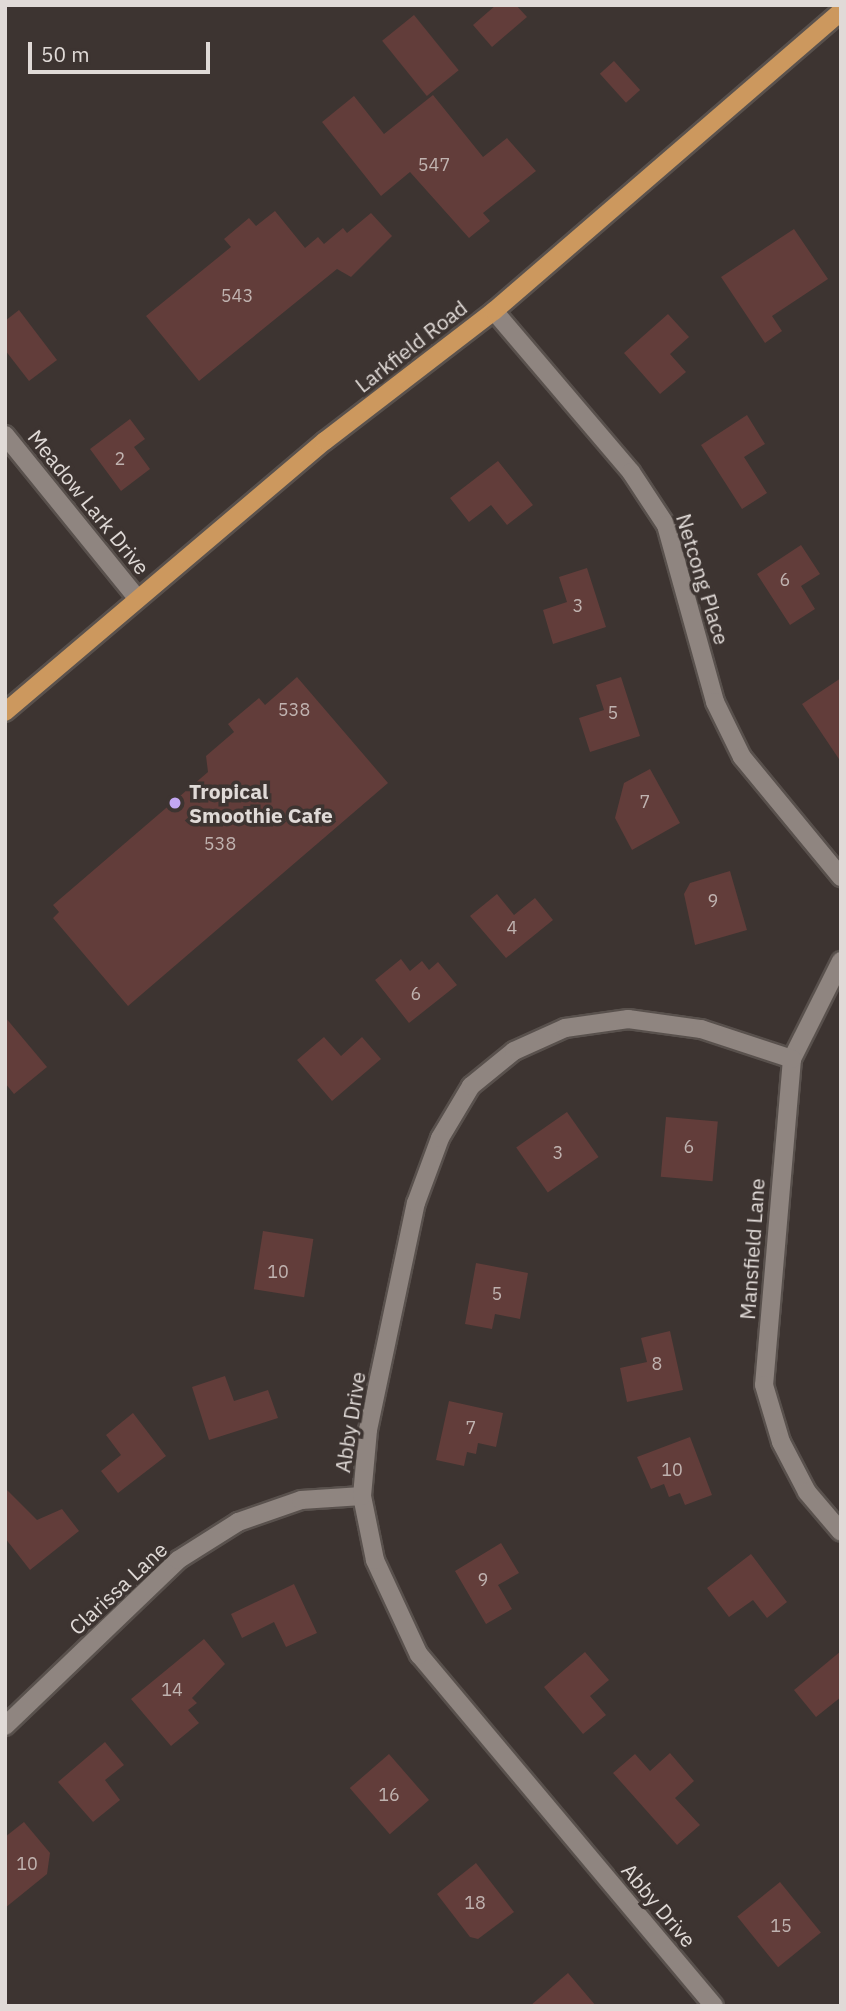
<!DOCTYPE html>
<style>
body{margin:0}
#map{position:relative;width:846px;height:2011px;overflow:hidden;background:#3d3431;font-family:"IBM Plex Sans",sans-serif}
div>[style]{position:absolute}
.building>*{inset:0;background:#623d3a;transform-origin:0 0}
.roads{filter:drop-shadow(2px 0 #59514d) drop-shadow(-2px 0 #59514d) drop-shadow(0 2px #59514d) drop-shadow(0 -2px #59514d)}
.minor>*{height:18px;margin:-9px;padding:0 9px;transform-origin:9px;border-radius:9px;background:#8f8580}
.major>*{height:18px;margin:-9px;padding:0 9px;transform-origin:9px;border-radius:9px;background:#cc985e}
.dots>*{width:19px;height:19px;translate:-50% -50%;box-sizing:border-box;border:4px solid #3d3431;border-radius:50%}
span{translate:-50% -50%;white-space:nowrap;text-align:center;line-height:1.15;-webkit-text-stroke:7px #3d3431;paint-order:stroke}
.number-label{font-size:18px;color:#c0b3b0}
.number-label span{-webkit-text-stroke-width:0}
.street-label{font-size:21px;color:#e0dad7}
.poi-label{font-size:21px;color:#e0dad7;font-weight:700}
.left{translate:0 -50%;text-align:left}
.frame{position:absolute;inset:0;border:7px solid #e0dad7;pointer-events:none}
.scale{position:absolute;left:28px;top:42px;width:182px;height:32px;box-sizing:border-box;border:4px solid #e0dad7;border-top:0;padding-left:9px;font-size:21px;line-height:24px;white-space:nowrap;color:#e0dad7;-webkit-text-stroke:5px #3d3431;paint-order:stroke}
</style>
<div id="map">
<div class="building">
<div style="clip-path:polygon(496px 5px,516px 5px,527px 17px,492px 47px,473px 25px)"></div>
<div style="left:414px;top:15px;width:71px;height:41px;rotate:51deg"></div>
<div style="left:614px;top:61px;width:39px;height:19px;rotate:48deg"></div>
<div style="clip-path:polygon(433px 95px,483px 157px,507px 138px,536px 171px,483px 213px,490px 221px,469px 238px,410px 172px,381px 196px,322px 122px,354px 96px,384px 134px)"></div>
<div style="clip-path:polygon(275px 211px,305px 248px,318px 237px,324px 244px,343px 228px,347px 233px,371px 213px,392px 236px,351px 277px,337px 269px,199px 381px,146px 316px,231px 247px,224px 239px,249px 218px,256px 226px)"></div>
<div style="clip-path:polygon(794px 229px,828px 279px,772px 316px,782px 331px,765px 343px,721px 277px)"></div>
<div style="clip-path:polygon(19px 310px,57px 360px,29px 381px,5px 350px,5px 321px)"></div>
<div style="clip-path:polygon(668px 314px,689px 337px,670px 354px,686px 372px,660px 394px,624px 353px)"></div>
<div style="clip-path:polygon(747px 415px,765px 444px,744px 457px,767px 493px,742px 509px,701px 445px)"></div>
<div style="clip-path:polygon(130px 419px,145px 439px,134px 447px,150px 469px,121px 491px,90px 449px)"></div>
<div style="clip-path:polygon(498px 461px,533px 505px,507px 525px,491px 505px,469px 522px,450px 498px)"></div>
<div style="clip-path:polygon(801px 545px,820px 574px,801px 586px,815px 609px,790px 625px,757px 574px)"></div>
<div style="clip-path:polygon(587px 568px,606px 627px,553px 644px,543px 610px,567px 602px,559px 577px)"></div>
<div style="clip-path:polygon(297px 677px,388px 783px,128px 1006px,53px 918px,59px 912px,53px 905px,208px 772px,206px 756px,234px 732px,228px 724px,259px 698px,265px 705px)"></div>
<div style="clip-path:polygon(621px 677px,640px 736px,590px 752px,579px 718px,604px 710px,596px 685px)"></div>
<div style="clip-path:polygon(841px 678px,841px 762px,802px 704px)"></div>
<div style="clip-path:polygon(650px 769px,680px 823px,632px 850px,615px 818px,624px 783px)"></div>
<div style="clip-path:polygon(730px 871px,747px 930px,695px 945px,684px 894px,690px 883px)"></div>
<div style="clip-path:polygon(497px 894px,514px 915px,535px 898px,553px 920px,506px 958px,470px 916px)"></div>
<div style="clip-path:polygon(401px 959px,410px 971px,422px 961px,429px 970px,438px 962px,457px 985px,409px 1023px,375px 980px)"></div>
<div style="clip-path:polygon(5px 1017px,47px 1067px,14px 1094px,5px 1083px)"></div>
<div style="clip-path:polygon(324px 1037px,341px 1056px,362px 1037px,381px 1059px,332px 1101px,297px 1060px)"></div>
<div style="left:567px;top:1112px;width:55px;height:62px;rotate:55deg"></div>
<div style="left:666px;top:1117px;width:52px;height:60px;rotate:5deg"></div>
<div style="left:263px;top:1231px;width:51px;height:59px;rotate:9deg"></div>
<div style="clip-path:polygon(476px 1263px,528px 1273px,520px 1319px,495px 1314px,492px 1329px,465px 1324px)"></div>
<div style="clip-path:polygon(670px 1331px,683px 1390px,627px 1402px,620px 1368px,647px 1362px,641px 1338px)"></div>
<div style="clip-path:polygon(225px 1376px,234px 1401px,268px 1390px,278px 1418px,209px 1440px,192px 1387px)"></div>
<div style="clip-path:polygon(449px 1401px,503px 1413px,496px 1447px,478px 1443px,476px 1454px,467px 1452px,464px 1466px,436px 1460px)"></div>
<div style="clip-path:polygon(133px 1413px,166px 1456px,118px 1493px,101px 1471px,121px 1455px,106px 1435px)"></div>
<div style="clip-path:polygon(690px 1437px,712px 1495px,685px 1505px,680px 1493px,669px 1497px,664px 1484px,651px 1489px,637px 1457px)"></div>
<div style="clip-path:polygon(5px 1488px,37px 1520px,62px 1509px,79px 1531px,30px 1570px,5px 1538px)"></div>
<div style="clip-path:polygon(501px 1543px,519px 1573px,498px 1585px,512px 1609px,486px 1624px,455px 1571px)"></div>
<div style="clip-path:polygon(751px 1554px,787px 1602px,767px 1618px,753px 1600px,729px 1617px,707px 1588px)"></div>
<div style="clip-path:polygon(294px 1584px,317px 1633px,286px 1647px,274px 1622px,242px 1638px,231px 1614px)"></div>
<div style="clip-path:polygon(204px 1639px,225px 1664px,192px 1698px,197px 1703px,188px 1710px,199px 1723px,171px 1746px,131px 1699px)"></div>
<div style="clip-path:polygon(841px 1651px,841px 1697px,816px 1717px,794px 1690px)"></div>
<div style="clip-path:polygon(585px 1652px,609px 1680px,590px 1696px,606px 1715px,583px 1734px,544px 1687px)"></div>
<div style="clip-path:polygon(105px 1742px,124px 1765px,105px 1780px,120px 1800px,93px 1822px,58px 1782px)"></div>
<div style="clip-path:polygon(670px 1753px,694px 1781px,675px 1798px,700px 1825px,677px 1845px,613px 1773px,635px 1754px,650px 1771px)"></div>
<div style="left:389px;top:1754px;width:61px;height:52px;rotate:49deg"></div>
<div style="clip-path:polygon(24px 1822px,50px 1853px,47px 1874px,5px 1908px,5px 1837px)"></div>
<div style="clip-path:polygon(476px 1863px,514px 1912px,478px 1939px,470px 1937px,437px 1894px)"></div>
<div style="left:780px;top:1882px;width:65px;height:55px;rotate:51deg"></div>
<div style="clip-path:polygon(568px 1973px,596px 2006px,530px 2006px)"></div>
</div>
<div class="roads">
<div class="minor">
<div style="left:494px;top:311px;width:211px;rotate:49.6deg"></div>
<div style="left:631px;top:472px;width:64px;rotate:56.6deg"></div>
<div style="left:666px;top:525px;width:184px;rotate:74.5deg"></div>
<div style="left:715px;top:702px;width:61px;rotate:63.9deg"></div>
<div style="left:742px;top:757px;width:156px;rotate:50.5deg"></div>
<div style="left:5px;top:435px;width:210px;rotate:51deg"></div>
<div style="left:841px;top:961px;width:110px;rotate:116.6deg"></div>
<div style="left:792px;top:1059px;width:327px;rotate:94.9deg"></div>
<div style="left:764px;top:1385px;width:59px;rotate:73.4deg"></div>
<div style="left:781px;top:1442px;width:56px;rotate:62.5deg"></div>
<div style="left:807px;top:1492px;width:52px;rotate:49.6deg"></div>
<div style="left:5px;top:1726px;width:240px;rotate:-43.8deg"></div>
<div style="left:178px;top:1560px;width:71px;rotate:-32.3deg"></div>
<div style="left:238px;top:1522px;width:67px;rotate:-19.2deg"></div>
<div style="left:301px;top:1500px;width:61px;rotate:-3.8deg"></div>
<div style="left:714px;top:2006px;width:459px;rotate:-130deg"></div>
<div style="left:419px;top:1655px;width:105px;rotate:-114.9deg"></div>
<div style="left:375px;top:1560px;width:65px;rotate:-101.5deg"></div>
<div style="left:362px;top:1496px;width:66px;rotate:-84.8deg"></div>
<div style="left:368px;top:1430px;width:232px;rotate:-78.1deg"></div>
<div style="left:416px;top:1203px;width:69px;rotate:-69.7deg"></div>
<div style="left:440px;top:1138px;width:61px;rotate:-59.2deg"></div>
<div style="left:471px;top:1086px;width:55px;rotate:-39.1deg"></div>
<div style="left:514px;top:1051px;width:56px;rotate:-24.3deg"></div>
<div style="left:565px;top:1028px;width:64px;rotate:-8.1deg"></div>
<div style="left:628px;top:1019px;width:74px;rotate:7.8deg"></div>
<div style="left:701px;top:1029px;width:96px;rotate:18.2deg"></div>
</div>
<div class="major">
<div style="left:5px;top:712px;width:419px;rotate:-40.3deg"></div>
<div style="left:325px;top:441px;width:213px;rotate:-37.6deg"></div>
<div style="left:494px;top:311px;width:458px;rotate:-40.8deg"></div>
</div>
</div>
<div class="dots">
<div style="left:175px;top:803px;background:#c3a7f2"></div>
</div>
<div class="number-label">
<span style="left:434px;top:165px">547</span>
<span style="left:237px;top:296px">543</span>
<span style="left:120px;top:459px">2</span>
<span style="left:785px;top:580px">6</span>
<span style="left:578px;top:606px">3</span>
<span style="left:294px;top:710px">538</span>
<span style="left:613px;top:713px">5</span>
<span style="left:645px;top:802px">7</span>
<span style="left:220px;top:844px">538</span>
<span style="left:713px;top:901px">9</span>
<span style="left:512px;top:928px">4</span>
<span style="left:416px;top:994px">6</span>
<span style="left:689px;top:1147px">6</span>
<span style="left:558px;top:1153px">3</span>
<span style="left:278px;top:1272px">10</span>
<span style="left:497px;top:1294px">5</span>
<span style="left:657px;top:1364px">8</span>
<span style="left:471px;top:1428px">7</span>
<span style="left:672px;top:1470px">10</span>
<span style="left:483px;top:1580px">9</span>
<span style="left:172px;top:1690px">14</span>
<span style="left:389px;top:1795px">16</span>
<span style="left:27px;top:1864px">10</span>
<span style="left:475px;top:1903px">18</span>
<span style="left:781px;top:1926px">15</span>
</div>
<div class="street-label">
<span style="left:411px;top:346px;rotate:-38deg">Larkfield Road</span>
<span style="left:89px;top:502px;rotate:51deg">Meadow Lark Drive</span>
<span style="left:703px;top:579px;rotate:73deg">Netcong Place</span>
<span style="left:752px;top:1249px;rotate:-86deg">Mansfield Lane</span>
<span style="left:350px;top:1422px;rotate:-81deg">Abby Drive</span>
<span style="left:118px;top:1588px;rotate:-43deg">Clarissa Lane</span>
<span style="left:659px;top:1905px;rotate:50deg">Abby Drive</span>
</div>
<div class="poi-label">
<span class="left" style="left:189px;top:803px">Tropical<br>Smoothie Cafe</span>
</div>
<div class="frame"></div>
<div class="scale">50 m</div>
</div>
